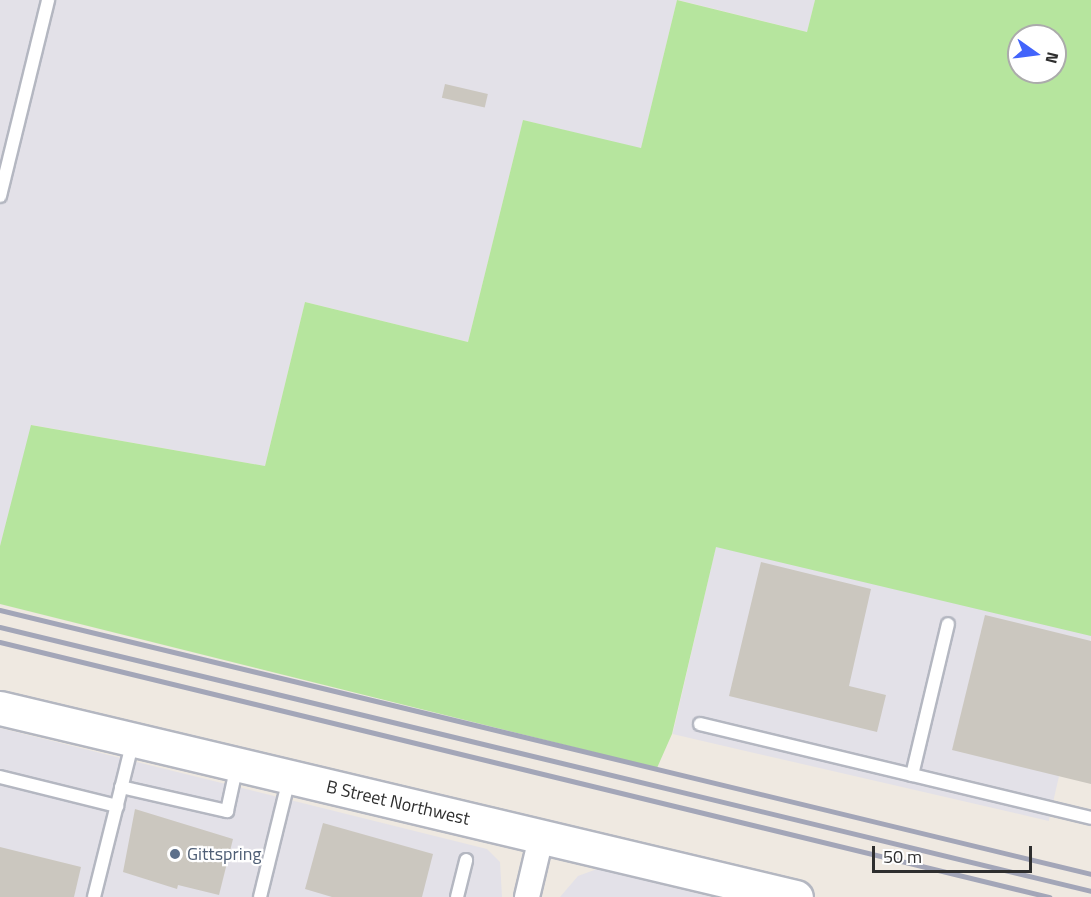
<!DOCTYPE html>
<style>
body{margin:0}
#map{position:relative;width:1091px;height:897px;overflow:hidden;background:#efe9e1;font-family:"Titillium Web",sans-serif}
div>[style]{position:absolute}
.industrial>*{inset:0;background:#e3e1e8;transform-origin:0 0}
.green>*{inset:0;background:#b6e59e}
.building>*{inset:0;background:#cbc7bf;transform-origin:0 0}
.roads{filter:drop-shadow(2px 0 #b4b7c1) drop-shadow(-2px 0 #b4b7c1) drop-shadow(0 2px #b4b7c1) drop-shadow(0 -2px #b4b7c1)}
.lane>*{height:12px;margin:-6px;padding:0 6px;transform-origin:6px;border-radius:6px;background:#fff}
.street>*{height:24px;margin:-12px;padding:0 12px;transform-origin:12px;border-radius:12px;background:#fff}
.secondary>*{height:33px;margin:-16.5px;padding:0 16.5px;transform-origin:16.5px;border-radius:16.5px;background:#fff}
.rail>*{height:4.5px;margin:-2.25px;padding:0 2.25px;transform-origin:2.25px;border-radius:2.25px;background:#a3a6b8}
.dots>*{width:16px;height:16px;translate:-50% -50%;box-sizing:border-box;border:3px solid #fff;border-radius:50%}
span{translate:-50% -50%;white-space:nowrap;text-align:center;line-height:1.15;-webkit-text-stroke:4.5px #fff;paint-order:stroke}
.street-label{font-size:18px;color:#2e2e2e}
.service-label{font-size:18px;color:#4e5e75}
.left{translate:0 -50%;text-align:left}
.north{position:absolute;left:1007px;top:24px;width:60px;height:60px;box-sizing:border-box;background:#fff;border:2px solid #ababab;border-radius:50%;rotate:104deg;font-size:16px;font-weight:700;line-height:24px;text-align:center;color:#2e2e2e}
.north::after{content:'';display:block;margin:auto;width:21px;height:27px;background:#4264fb;clip-path:polygon(50% 0,100% 100%,50% 72%,0 100%)}
.scale{position:absolute;left:872px;top:846px;width:160px;height:27px;box-sizing:border-box;border:3px solid #2e2e2e;border-top:0;padding-left:8px;font-size:18px;line-height:21px;white-space:nowrap;color:#2e2e2e;-webkit-text-stroke:4px #fff;paint-order:stroke}
</style>
<div id="map">
<div class="industrial">
<div style="clip-path:polygon(0 0,677px 0,641px 149px,523px 120px,468px 342px,305px 302px,265px 466px,32px 425px,0 546px)"></div>
<div style="clip-path:polygon(678px 0,815px 0,807px 32px)"></div>
<div style="left:716px;top:546px;width:386px;height:193px;rotate:13deg"></div>
<div style="clip-path:polygon(0 728px,487px 849px,500px 862px,502px 897px,0 897px)"></div>
<div style="clip-path:polygon(597px 869px,712px 897px,713px 897px,560px 897px,578px 876px)"></div>
</div>
<div class="green">
<div style="clip-path:polygon(evenodd,677px 0,807px 32px,815px 0,1091px 0,1091px 636px,716px 547px,672px 734px,657px 768px,0 604px,0 546px,31px 425px,265px 466px,305px 302px,468px 342px,523px 120px,641px 148px,677px 0,1019px 36px,1055px 36px,1055px 72px,1019px 72px,1019px 36px)"></div>
</div>
<div class="building">
<div style="left:445px;top:84px;width:44px;height:14px;rotate:13deg"></div>
<div style="clip-path:polygon(761px 562px,871px 589px,849px 686px,886px 695px,877px 732px,729px 696px)"></div>
<div style="clip-path:polygon(985px 615px,1091px 641px,1091px 784px,952px 750px)"></div>
<div style="clip-path:polygon(135px 809px,233px 839px,219px 895px,178px 885px,177px 889px,123px 872px)"></div>
<div style="clip-path:polygon(323px 823px,433px 854px,422px 897px,332px 897px,305px 889px)"></div>
<div style="clip-path:polygon(0 847px,81px 867px,74px 897px,0 897px)"></div>
</div>
<div class="roads">
<div class="lane">
<div style="left:0;top:196px;width:202px;rotate:-76.2deg"></div>
<div style="left:700px;top:724px;width:402px;rotate:13.5deg"></div>
<div style="left:912px;top:775px;width:155px;rotate:-76.6deg"></div>
<div style="left:0;top:777px;width:121px;rotate:13.9deg"></div>
<div style="left:121px;top:787px;width:109px;rotate:12.8deg"></div>
<div style="left:227px;top:811px;width:47px;rotate:-77.7deg"></div>
<div style="left:94px;top:897px;width:161px;rotate:-76deg"></div>
<div style="left:260px;top:897px;width:122px;rotate:-76.2deg"></div>
<div style="left:457px;top:897px;width:38px;rotate:-76deg"></div>
</div>
<div class="street">
<div style="left:527px;top:897px;width:61px;rotate:-76.7deg"></div>
</div>
<div class="secondary">
<div style="left:0;top:708px;width:818px;rotate:13.36deg"></div>
</div>
</div>
<div class="rail">
<div style="left:0;top:610px;width:1122px;rotate:13.6deg"></div>
<div style="left:0;top:627px;width:1122px;rotate:13.6deg"></div>
<div style="left:0;top:642px;width:1080px;rotate:13.66deg"></div>
</div>
<div class="dots">
<div style="left:175px;top:854px;background:#5c6f8a"></div>
</div>
<div class="street-label">
<span style="left:398px;top:803px;rotate:13deg">B Street Northwest</span>
</div>
<div class="service-label">
<span class="left" style="left:187px;top:854px">Gittspring</span>
</div>
<div class="north">N</div>
<div class="scale">50 m</div>
</div>
